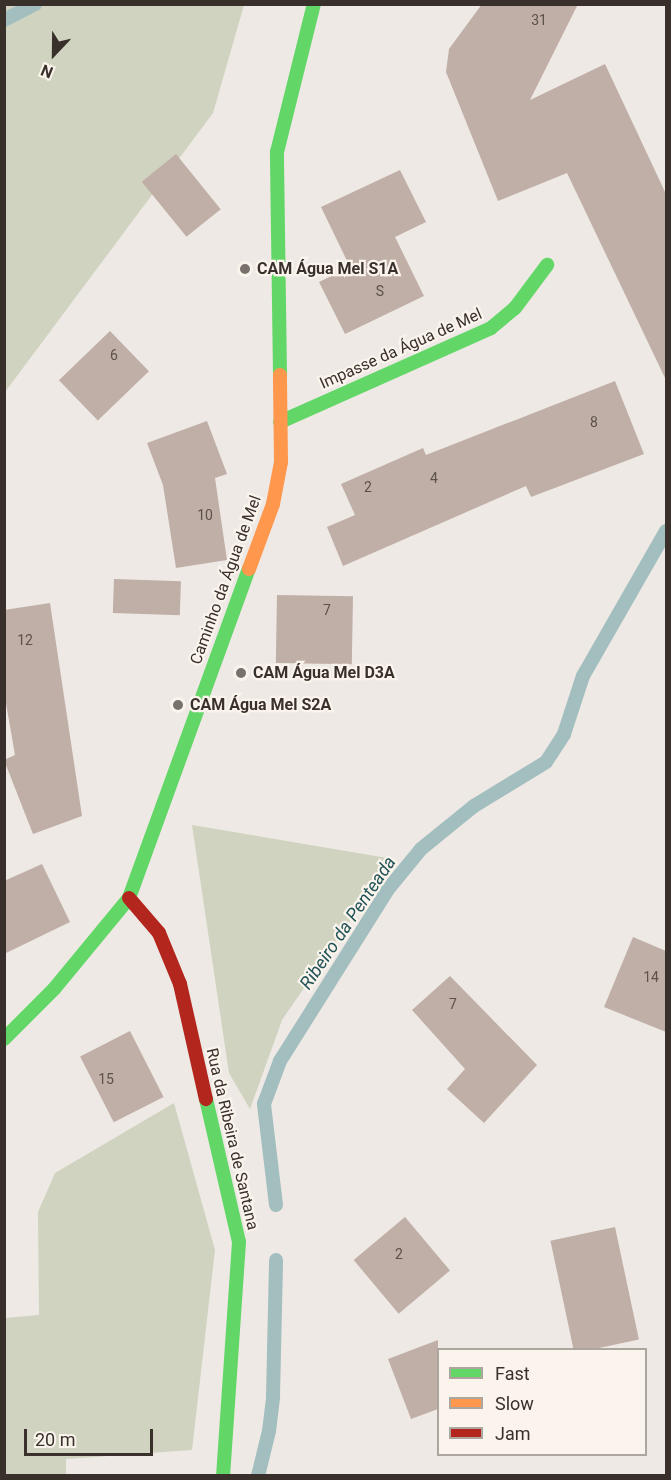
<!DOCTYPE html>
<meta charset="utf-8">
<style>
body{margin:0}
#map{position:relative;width:671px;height:1480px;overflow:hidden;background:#eee9e4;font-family:Roboto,sans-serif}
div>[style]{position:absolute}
.green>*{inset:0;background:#cfd3bf}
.stream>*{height:14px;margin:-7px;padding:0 7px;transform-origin:7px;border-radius:7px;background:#a2bebe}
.building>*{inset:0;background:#c0afa7;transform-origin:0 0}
.fast>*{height:14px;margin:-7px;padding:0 7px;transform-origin:7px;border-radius:7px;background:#63d668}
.slow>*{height:14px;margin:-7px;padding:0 7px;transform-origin:7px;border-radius:7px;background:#ff974d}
.jam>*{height:14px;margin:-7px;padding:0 7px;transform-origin:7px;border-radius:7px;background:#b3261e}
.dots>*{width:16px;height:16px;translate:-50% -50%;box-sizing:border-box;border:3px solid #faf4ed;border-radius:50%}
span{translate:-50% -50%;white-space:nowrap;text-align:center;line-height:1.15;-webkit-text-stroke:4.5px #faf4ed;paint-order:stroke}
.number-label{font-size:14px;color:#5b504a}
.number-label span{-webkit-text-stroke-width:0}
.poi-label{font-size:16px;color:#39302b;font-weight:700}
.left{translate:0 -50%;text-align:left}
.street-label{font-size:16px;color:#39302b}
.water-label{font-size:18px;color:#225358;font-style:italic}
.frame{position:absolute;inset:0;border:6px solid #39302b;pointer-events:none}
.legend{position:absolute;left:437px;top:1348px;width:210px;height:108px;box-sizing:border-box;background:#faf4ed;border:2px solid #ada69f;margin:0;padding:8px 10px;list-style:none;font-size:18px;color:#39302b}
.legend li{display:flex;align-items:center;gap:12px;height:30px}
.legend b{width:30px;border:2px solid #ada69f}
.north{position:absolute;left:24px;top:24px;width:60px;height:60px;-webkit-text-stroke:4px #faf4ed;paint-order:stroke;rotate:202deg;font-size:16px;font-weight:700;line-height:24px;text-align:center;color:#39302b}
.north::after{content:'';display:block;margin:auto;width:21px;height:27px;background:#39302b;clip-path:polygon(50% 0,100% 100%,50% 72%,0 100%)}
.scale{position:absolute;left:24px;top:1429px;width:129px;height:27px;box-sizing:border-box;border:3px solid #39302b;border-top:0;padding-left:8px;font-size:18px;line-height:21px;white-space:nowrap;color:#39302b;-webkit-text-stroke:4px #faf4ed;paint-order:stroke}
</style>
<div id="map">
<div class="green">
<div style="clip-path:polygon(5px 5px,244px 5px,213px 113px,5px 392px)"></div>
<div style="clip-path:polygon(192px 825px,393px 859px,282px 1020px,250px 1109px,229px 1073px)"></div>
<div style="clip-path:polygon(174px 1103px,215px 1250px,192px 1450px,66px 1459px,66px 1475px,5px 1475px,5px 1318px,39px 1315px,38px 1212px,55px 1173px)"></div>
</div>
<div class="stream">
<div style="left:4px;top:20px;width:35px;rotate:-27deg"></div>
<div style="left:276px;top:1205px;width:102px;rotate:-96.8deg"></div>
<div style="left:264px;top:1104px;width:46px;rotate:-69.6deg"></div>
<div style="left:280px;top:1061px;width:204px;rotate:-57.8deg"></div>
<div style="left:389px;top:888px;width:50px;rotate:-50.6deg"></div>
<div style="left:421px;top:849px;width:68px;rotate:-39.1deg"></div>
<div style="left:474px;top:806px;width:84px;rotate:-31.4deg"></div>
<div style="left:546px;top:762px;width:33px;rotate:-57deg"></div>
<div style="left:564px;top:734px;width:61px;rotate:-71.9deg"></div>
<div style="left:583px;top:676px;width:167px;rotate:-60.2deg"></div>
<div style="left:258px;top:1476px;width:46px;rotate:-76.3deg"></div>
<div style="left:269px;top:1431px;width:35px;rotate:-83deg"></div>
<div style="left:273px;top:1396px;width:136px;rotate:-88.7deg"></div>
</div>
<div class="building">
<div style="clip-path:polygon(482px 4px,578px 4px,530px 100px,605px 64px,666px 194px,666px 380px,567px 173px,498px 201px,446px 72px,449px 49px)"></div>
<div style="left:176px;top:154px;width:71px;height:44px;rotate:51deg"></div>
<div style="clip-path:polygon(400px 170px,426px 222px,395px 237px,424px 296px,345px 334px,319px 282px,350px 267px,321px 207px)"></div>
<div style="left:110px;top:331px;width:56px;height:71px;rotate:46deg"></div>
<div style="clip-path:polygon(615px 381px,644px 454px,531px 497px,526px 486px,343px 566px,327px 527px,355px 515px,341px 484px,423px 448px,426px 455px)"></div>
<div style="clip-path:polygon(207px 421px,227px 474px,215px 478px,227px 560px,176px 568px,163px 485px,147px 443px)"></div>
<div style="left:114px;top:579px;width:67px;height:34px;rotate:2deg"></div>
<div style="left:277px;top:595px;width:76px;height:68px;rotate:1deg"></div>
<div style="clip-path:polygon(50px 603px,82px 816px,33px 834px,4px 760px,15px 755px,4px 692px,4px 610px)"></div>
<div style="clip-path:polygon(42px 864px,70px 922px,4px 954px,4px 881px)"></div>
<div style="clip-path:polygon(633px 937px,666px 951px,666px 1032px,604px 1007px)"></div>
<div style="clip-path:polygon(450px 976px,537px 1065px,484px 1123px,447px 1089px,465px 1069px,412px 1010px)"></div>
<div style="left:130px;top:1031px;width:74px;height:56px;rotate:63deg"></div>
<div style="left:405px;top:1217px;width:70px;height:67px;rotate:50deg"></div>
<div style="left:615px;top:1227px;width:115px;height:66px;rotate:78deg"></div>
<div style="clip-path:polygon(438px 1340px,438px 1409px,411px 1419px,388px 1359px)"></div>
</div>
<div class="fast">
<div style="left:280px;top:375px;width:223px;rotate:-90.8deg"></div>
<div style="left:277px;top:152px;width:153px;rotate:-76deg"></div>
<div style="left:280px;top:422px;width:231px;rotate:-24deg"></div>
<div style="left:491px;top:328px;width:31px;rotate:-40deg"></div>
<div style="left:515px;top:308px;width:54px;rotate:-53.3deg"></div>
<div style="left:4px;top:1039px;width:71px;rotate:-45deg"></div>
<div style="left:54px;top:989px;width:118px;rotate:-50.5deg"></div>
<div style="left:129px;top:898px;width:350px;rotate:-70deg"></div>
<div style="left:206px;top:1099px;width:147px;rotate:77deg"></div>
<div style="left:239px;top:1242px;width:235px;rotate:93.9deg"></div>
</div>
<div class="slow">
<div style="left:249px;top:569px;width:69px;rotate:-69.7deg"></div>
<div style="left:273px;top:504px;width:43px;rotate:-79.2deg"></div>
<div style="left:281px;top:462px;width:87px;rotate:-90.7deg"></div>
</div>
<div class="jam">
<div style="left:129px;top:898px;width:46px;rotate:49.4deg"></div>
<div style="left:159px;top:933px;width:55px;rotate:67.6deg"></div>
<div style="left:180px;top:984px;width:118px;rotate:77.3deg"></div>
</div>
<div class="dots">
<div style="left:245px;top:269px;background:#78716c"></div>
<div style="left:241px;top:673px;background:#78716c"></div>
<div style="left:178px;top:705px;background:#78716c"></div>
</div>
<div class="number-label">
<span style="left:539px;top:20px">31</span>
<span style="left:380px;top:291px">S</span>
<span style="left:114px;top:355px">6</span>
<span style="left:594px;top:422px">8</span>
<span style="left:434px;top:478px">4</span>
<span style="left:368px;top:487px">2</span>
<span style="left:205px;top:515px">10</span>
<span style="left:327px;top:610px">7</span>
<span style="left:25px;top:640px">12</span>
<span style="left:651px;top:977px">14</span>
<span style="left:453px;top:1004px">7</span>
<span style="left:106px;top:1079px">15</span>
<span style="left:399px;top:1254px">2</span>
</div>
<div class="poi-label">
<span class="left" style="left:257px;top:269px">CAM Água Mel S1A</span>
<span class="left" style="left:253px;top:673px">CAM Água Mel D3A</span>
<span class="left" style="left:190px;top:705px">CAM Água Mel S2A</span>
</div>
<div class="street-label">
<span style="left:401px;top:349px;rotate:-24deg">Impasse da Água de Mel</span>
<span style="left:226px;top:580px;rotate:-70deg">Caminho da Água de Mel</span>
<span style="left:232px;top:1139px;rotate:77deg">Rua da Ribeira de Santana</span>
</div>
<div class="water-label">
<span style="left:348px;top:923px;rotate:-56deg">Ribeiro da Penteada</span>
</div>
<div class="frame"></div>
<ul class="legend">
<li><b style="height:8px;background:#63d668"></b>Fast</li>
<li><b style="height:8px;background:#ff974d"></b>Slow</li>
<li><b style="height:8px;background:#b3261e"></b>Jam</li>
</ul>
<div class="north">N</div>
<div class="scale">20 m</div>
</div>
